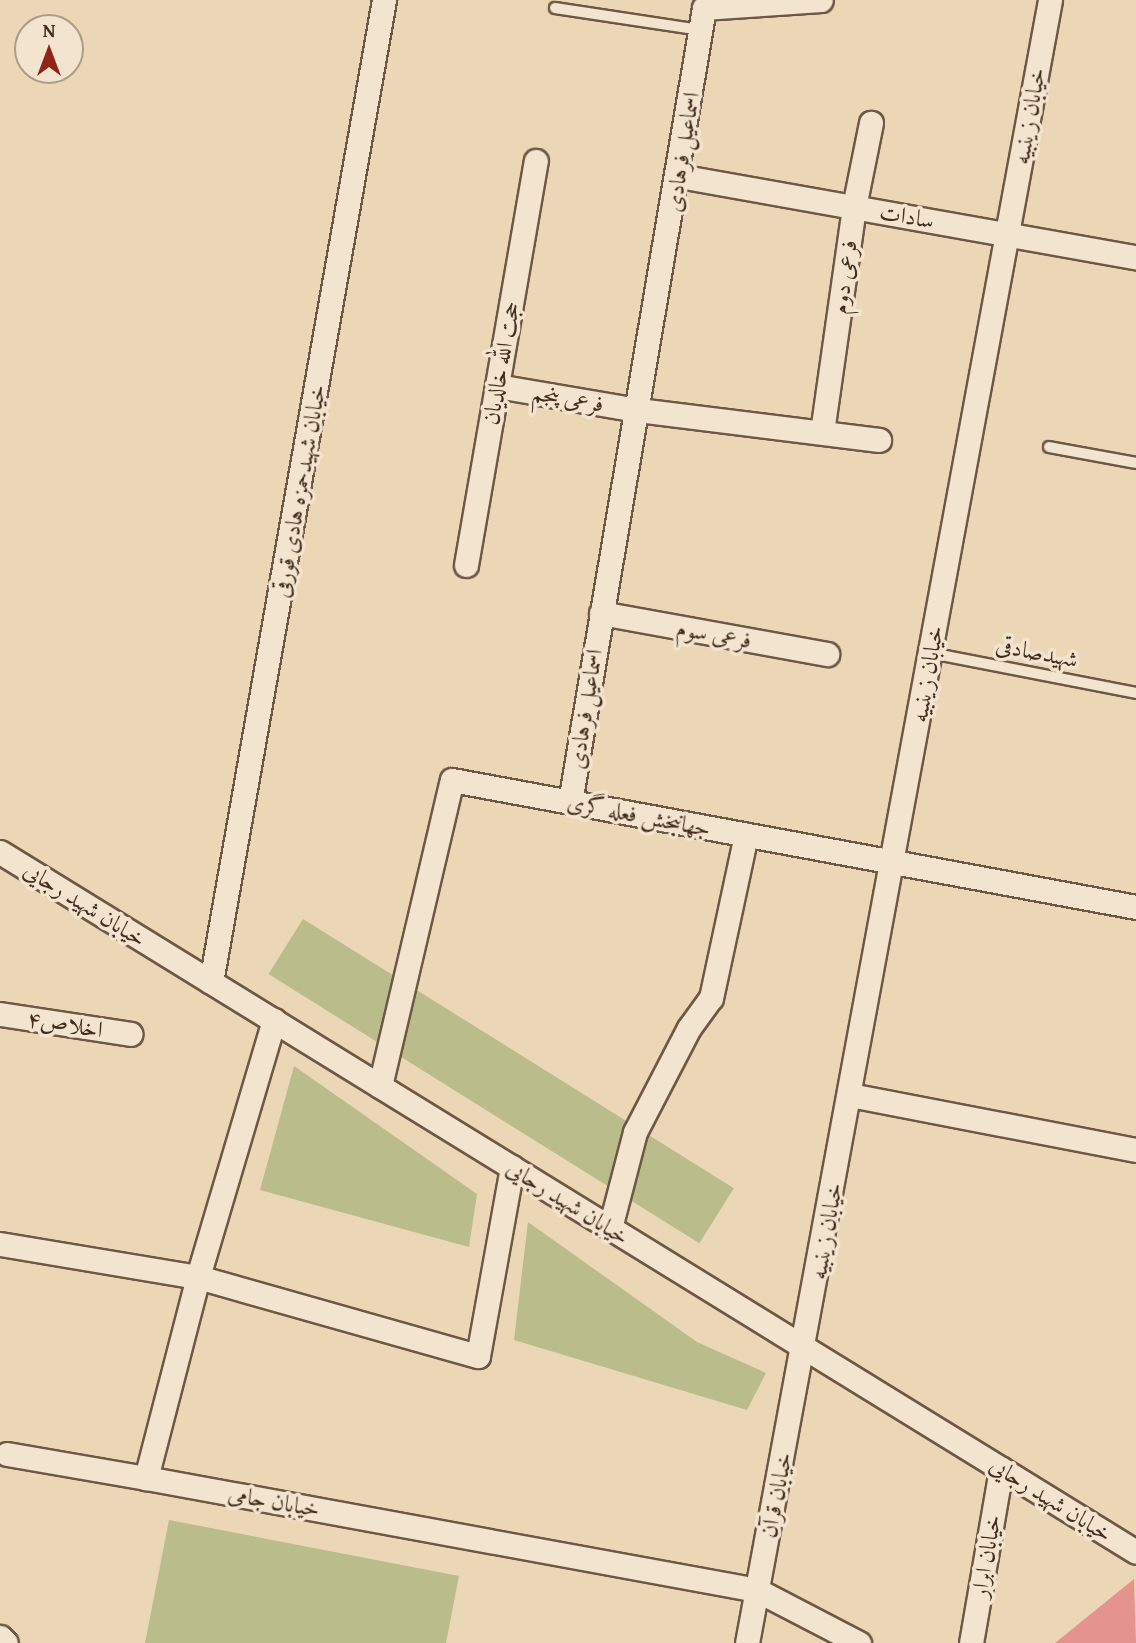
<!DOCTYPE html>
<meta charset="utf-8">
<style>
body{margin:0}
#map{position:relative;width:1136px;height:1643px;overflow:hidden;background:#ebd6b5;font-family:"Gentium Book Plus",Amiri,serif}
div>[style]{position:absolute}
.green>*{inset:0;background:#babd8b;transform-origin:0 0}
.building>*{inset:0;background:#e4948c}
.roads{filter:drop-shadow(2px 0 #6d5745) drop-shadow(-2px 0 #6d5745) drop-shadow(0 2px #6d5745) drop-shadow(0 -2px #6d5745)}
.lane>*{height:10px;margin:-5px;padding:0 5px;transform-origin:5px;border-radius:5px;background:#f2e4cf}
.street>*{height:23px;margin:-11.5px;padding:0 11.5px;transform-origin:11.5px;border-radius:11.5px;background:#f2e4cf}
span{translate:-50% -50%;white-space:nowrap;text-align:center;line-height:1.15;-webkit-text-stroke:7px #f2e4cf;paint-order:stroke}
.street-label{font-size:23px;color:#432d20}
.north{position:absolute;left:14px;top:14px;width:70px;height:70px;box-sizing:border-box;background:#f2e4cf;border:2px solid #ac9b89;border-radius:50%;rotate:0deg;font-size:19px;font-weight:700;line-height:28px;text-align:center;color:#432d20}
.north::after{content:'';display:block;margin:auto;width:24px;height:32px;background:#8f2418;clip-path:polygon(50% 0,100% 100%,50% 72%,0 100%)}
</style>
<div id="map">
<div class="green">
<div style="left:303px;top:919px;width:508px;height:65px;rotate:32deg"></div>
<div style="clip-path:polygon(294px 1066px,477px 1194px,469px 1247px,260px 1190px)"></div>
<div style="clip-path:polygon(528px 1222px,697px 1342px,766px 1373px,747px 1410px,514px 1340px)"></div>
<div style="clip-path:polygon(169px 1520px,459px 1576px,446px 1643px,145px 1643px)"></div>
</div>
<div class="building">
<div style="clip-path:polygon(1134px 1579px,1136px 1643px,1055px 1643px)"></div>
</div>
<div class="roads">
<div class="lane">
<div style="left:555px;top:8px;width:148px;rotate:8.6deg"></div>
<div style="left:1049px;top:447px;width:88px;rotate:10.4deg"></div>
<div style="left:931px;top:653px;width:209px;rotate:11deg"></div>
</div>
<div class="street">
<div style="left:679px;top:176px;width:464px;rotate:10.1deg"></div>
<div style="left:497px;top:386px;width:143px;rotate:9.7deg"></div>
<div style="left:638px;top:410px;width:243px;rotate:7.1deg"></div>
<div style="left:822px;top:432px;width:227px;rotate:-81.9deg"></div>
<div style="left:854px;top:207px;width:86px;rotate:-78.6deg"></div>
<div style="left:466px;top:565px;width:410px;rotate:-80.2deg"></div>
<div style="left:601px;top:613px;width:230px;rotate:10.3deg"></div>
<div style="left:570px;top:802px;width:805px;rotate:-80.42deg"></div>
<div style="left:704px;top:8px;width:117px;rotate:-3.9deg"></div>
<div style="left:0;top:852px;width:1334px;rotate:31.64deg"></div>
<div style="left:211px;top:982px;width:997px;rotate:-80.01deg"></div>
<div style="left:0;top:1014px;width:132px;rotate:8.7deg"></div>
<div style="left:274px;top:1020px;width:268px;rotate:106.5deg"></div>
<div style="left:198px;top:1277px;width:208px;rotate:104.5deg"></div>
<div style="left:146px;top:1478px;width:621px;rotate:10.39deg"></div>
<div style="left:757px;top:1590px;width:115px;rotate:27.5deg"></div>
<div style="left:380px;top:1086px;width:314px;rotate:-76.8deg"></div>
<div style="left:452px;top:780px;width:696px;rotate:10.52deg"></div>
<div style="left:850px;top:1095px;width:291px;rotate:10.9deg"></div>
<div style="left:610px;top:1228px;width:99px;rotate:-75.4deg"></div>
<div style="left:635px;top:1132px;width:117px;rotate:-62.6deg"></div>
<div style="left:689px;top:1028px;width:37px;rotate:-54deg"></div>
<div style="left:711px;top:998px;width:167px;rotate:-77.9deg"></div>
<div style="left:0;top:1244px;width:201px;rotate:9.5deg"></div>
<div style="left:198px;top:1277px;width:291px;rotate:15.8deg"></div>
<div style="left:478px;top:1356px;width:192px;rotate:-79.8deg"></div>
<div style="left:7px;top:1454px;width:141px;rotate:9.8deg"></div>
<div style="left:0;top:1637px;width:8px;rotate:45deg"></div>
<div style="left:747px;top:1643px;width:1671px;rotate:-79.55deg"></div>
<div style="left:971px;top:1643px;width:177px;rotate:-80.2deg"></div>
</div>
</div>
<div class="street-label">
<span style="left:1029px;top:116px;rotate:-80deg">خیابان زینبیه</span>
<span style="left:682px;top:152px;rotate:-81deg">اسماعیل فرهادی</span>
<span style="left:907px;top:216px;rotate:10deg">سادات</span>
<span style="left:844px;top:277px;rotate:-82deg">فرعی دوم</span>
<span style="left:501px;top:363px;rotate:-80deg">حجت الله خالدیان</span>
<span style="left:568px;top:398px;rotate:10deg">فرعی پنجم</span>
<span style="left:299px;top:491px;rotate:-80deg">خیابان شهیدحمزه هادی قورقی</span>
<span style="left:714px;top:634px;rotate:10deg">فرعی سوم</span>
<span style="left:1037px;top:652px;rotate:11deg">شهیدصادقی</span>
<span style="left:927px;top:674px;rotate:-80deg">خیابان زینبیه</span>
<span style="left:585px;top:709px;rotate:-81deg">اسماعیل فرهادی</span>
<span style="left:639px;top:815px;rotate:11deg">جهانبخش فعله گری</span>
<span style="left:85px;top:904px;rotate:32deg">خیابان شهید رجایی</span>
<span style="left:65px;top:1024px;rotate:9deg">اخلاص۴</span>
<span style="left:568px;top:1202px;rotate:32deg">خیابان شهید رجایی</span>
<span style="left:826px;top:1231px;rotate:-80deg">خیابان زینبیه</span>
<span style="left:776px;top:1495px;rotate:-79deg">خیابان قرآن</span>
<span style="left:1051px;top:1499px;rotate:32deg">خیابان شهید رجایی</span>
<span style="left:274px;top:1501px;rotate:10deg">خیابان جامی</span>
<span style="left:986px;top:1556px;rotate:-80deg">خیابان ابرار</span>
</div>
<div class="north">N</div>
</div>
